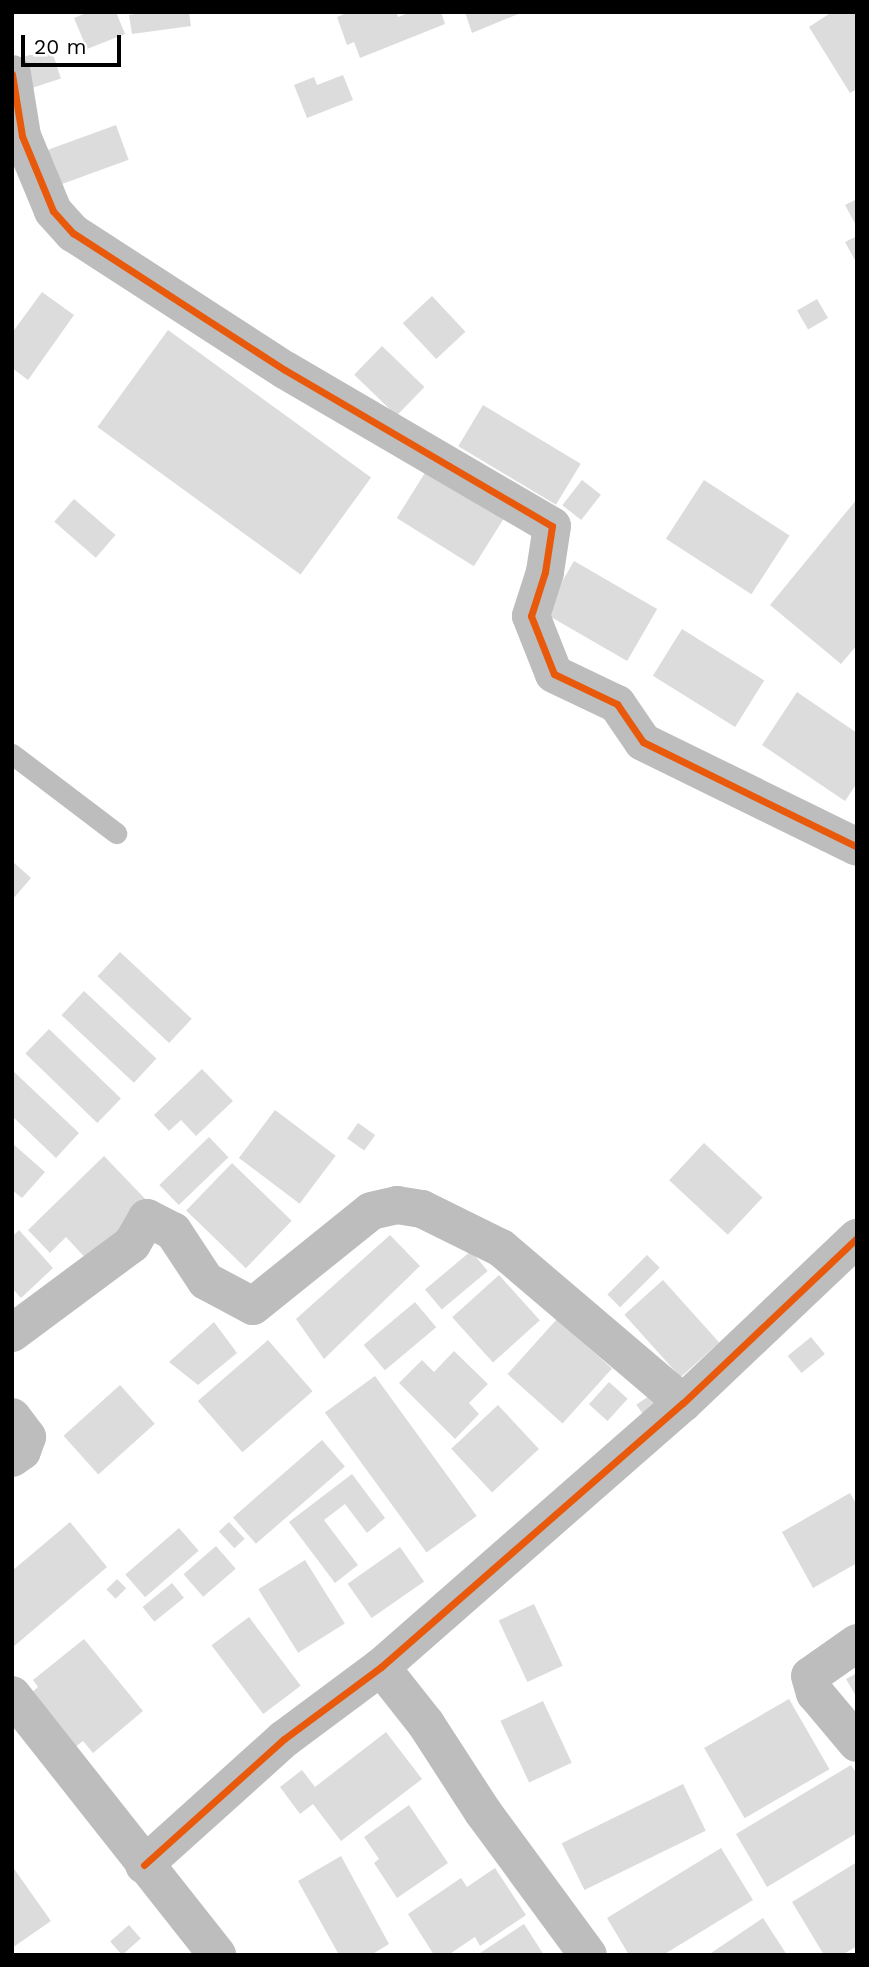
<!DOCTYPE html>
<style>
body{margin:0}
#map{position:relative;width:869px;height:1967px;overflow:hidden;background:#fff;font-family:"Work Sans",sans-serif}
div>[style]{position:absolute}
.building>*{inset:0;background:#dcdcdc;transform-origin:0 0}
.service>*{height:21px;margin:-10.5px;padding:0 10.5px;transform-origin:10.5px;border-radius:10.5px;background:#bdbdbd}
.minor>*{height:38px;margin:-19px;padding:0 19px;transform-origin:19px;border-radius:19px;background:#bdbdbd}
.cycleway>*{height:7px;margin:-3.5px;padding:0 3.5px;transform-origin:3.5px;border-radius:3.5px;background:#e8590c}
span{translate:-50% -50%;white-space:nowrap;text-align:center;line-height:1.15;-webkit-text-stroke:5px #fff;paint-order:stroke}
.frame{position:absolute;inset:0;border:14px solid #000;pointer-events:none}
.scale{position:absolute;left:21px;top:35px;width:100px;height:32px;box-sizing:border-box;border:4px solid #000;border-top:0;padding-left:9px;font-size:21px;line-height:24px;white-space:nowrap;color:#000;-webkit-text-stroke:5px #fff;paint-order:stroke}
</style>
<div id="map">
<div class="building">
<div style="clip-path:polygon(88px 12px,116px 12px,125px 34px,87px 49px,74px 18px)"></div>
<div style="clip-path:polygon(146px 12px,189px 12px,191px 26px,132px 34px,129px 15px)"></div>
<div style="clip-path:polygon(350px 12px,396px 12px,398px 17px,411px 12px,441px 12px,445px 24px,360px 58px,354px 42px,347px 45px,337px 17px)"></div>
<div style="clip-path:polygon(465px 12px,523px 12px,472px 33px)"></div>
<div style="clip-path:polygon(832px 12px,857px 12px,857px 89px,850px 93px,809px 27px)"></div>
<div style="left:51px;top:48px;width:32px;height:33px;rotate:72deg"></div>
<div style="clip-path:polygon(343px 75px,353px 100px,307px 118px,294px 85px,314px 77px,317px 85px)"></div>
<div style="left:116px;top:125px;width:37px;height:81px;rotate:70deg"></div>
<div style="clip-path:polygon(857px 199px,857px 227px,845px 205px)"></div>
<div style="clip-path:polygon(857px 236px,857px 264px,845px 242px)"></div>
<div style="clip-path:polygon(42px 292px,74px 315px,28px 380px,12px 368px,12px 333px)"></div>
<div style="left:432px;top:296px;width:49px;height:40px;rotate:47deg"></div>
<div style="left:817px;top:299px;width:22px;height:23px;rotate:60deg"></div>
<div style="left:168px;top:330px;width:251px;height:120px;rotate:36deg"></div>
<div style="left:382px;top:346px;width:59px;height:40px;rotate:44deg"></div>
<div style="left:483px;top:405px;width:114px;height:48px;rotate:31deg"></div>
<div style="left:428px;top:468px;width:91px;height:59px;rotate:32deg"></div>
<div style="left:582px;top:480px;width:24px;height:32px;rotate:38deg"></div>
<div style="left:704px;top:480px;width:102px;height:70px;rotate:33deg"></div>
<div style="left:74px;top:499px;width:55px;height:30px;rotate:41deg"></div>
<div style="clip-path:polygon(857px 499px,857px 645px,841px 664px,770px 605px)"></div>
<div style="left:574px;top:561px;width:96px;height:60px;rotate:30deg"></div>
<div style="left:682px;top:629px;width:97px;height:55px;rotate:32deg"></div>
<div style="clip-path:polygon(797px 692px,857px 733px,857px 783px,845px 801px,762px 745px)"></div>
<div style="clip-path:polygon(12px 861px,31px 878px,12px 900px)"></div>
<div style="left:120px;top:952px;width:98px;height:33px;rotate:43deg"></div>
<div style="left:84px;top:991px;width:99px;height:33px;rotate:43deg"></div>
<div style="left:49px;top:1029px;width:100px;height:34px;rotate:44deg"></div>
<div style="clip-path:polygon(202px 1069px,233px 1101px,196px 1136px,181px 1120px,169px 1131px,154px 1115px)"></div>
<div style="clip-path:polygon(12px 1070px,79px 1133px,56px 1158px,12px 1116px)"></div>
<div style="left:275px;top:1110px;width:76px;height:60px;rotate:37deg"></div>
<div style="left:358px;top:1123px;width:21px;height:19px;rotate:35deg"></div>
<div style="left:209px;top:1137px;width:28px;height:69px;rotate:46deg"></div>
<div style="clip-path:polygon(12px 1143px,45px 1172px,22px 1198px,12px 1190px)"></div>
<div style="left:704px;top:1143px;width:80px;height:51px;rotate:43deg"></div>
<div style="clip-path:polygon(104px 1156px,152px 1206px,92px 1265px,66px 1237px,50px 1253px,28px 1230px)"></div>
<div style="left:232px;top:1163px;width:83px;height:66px;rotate:44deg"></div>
<div style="clip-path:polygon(19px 1230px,53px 1268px,21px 1298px,12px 1288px,12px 1237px)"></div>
<div style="clip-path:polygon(390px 1235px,420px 1266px,324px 1359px,296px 1319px)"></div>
<div style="left:471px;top:1251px;width:26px;height:60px;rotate:50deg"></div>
<div style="left:647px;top:1255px;width:18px;height:56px;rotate:45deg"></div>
<div style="left:499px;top:1275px;width:61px;height:63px;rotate:48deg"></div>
<div style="left:663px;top:1280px;width:84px;height:52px;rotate:48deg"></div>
<div style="left:415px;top:1302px;width:33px;height:67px;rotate:50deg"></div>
<div style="left:557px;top:1319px;width:74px;height:74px;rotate:42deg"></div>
<div style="clip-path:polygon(214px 1322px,237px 1353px,198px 1385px,169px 1362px)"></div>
<div style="left:811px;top:1337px;width:22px;height:30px;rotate:51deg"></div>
<div style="left:268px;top:1340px;width:68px;height:93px;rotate:49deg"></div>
<div style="clip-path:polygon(454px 1351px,488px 1384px,469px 1403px,479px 1414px,455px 1439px,399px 1383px,422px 1360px,434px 1372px)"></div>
<div style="left:375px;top:1376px;width:173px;height:62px;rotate:54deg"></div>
<div style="left:609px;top:1382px;width:25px;height:30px;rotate:42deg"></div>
<div style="left:120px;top:1385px;width:52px;height:76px;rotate:48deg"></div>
<div style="left:656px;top:1391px;width:16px;height:24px;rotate:55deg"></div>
<div style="left:498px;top:1405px;width:60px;height:64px;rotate:47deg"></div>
<div style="left:322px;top:1440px;width:35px;height:118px;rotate:49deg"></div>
<div style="clip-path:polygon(352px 1474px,385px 1518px,367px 1533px,345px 1504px,324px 1520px,358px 1565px,335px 1583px,289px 1522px)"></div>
<div style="clip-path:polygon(850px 1493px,857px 1505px,857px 1563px,813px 1588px,782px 1532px)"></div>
<div style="clip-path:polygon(70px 1522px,107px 1567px,12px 1648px,12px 1571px)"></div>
<div style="left:229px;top:1522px;width:23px;height:14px;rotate:47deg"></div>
<div style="left:179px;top:1528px;width:30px;height:71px;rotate:49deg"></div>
<div style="left:216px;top:1546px;width:30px;height:43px;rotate:49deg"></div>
<div style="left:400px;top:1547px;width:42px;height:64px;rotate:55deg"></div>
<div style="left:305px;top:1560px;width:75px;height:55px;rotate:58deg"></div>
<div style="left:117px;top:1579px;width:13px;height:15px;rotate:45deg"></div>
<div style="left:172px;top:1583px;width:19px;height:38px;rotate:51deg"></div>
<div style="left:534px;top:1604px;width:68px;height:39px;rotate:65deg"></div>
<div style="left:249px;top:1617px;width:86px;height:47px;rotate:53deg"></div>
<div style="clip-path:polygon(84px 1639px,143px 1711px,93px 1753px,83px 1741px,69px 1752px,25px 1698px,38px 1687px,33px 1680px)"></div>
<div style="clip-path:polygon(857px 1673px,857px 1698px,846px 1679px)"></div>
<div style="left:789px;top:1699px;width:81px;height:98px;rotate:60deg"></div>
<div style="left:543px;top:1701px;width:68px;height:47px;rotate:65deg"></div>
<div style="clip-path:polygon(386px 1732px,422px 1779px,341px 1841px,313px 1804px,300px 1814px,280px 1787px,302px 1770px,315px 1787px)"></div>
<div style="clip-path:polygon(851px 1765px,857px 1774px,857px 1833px,767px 1887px,736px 1834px)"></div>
<div style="left:683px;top:1784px;width:52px;height:135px;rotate:64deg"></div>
<div style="clip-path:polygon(409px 1805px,448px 1863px,397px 1898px,374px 1863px,379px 1859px,364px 1837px)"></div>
<div style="clip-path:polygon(721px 1848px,753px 1900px,663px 1955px,629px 1955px,607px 1918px)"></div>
<div style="clip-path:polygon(341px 1856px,389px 1944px,371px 1955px,339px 1955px,298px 1881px)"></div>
<div style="clip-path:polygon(857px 1862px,857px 1946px,842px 1955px,824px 1955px,792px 1902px)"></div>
<div style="clip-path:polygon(12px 1866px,51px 1921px,12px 1948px)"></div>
<div style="clip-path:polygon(495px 1868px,526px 1915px,480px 1946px,475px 1937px,448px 1955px,434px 1955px,408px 1914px,461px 1878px,467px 1887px)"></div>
<div style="clip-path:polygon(763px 1918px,787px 1955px,708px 1955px)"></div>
<div style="clip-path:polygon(524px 1924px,544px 1955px,477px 1955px)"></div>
<div style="left:129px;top:1925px;width:18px;height:25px;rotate:49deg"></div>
</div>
<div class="service">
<div style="left:12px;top:754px;width:131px;rotate:37.2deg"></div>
</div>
<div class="minor">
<div style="left:12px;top:74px;width:63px;rotate:80.8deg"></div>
<div style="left:22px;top:136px;width:81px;rotate:67.5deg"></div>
<div style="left:53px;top:211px;width:30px;rotate:48deg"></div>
<div style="left:73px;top:233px;width:252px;rotate:32.9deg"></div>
<div style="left:285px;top:370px;width:309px;rotate:30.3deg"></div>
<div style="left:552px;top:526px;width:47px;rotate:98.7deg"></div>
<div style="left:545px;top:572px;width:46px;rotate:107.7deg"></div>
<div style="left:531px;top:616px;width:62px;rotate:68.4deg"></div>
<div style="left:554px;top:674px;width:70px;rotate:25.5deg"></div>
<div style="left:617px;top:704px;width:46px;rotate:55.6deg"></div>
<div style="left:643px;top:742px;width:238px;rotate:26.1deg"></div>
<div style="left:12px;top:1333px;width:149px;rotate:-36.6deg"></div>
<div style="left:132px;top:1244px;width:30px;rotate:-60deg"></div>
<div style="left:147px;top:1218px;width:29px;rotate:27deg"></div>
<div style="left:173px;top:1231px;width:60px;rotate:56.6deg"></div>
<div style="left:206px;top:1281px;width:53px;rotate:28deg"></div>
<div style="left:253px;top:1306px;width:151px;rotate:-38.8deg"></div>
<div style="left:371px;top:1211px;width:27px;rotate:-13deg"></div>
<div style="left:397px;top:1205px;width:25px;rotate:9deg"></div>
<div style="left:422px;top:1209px;width:88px;rotate:26.3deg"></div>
<div style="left:501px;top:1248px;width:239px;rotate:40.4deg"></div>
<div style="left:12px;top:1417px;width:25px;rotate:53deg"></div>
<div style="left:27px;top:1437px;width:15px;rotate:110deg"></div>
<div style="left:22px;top:1451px;width:12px;rotate:145deg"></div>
<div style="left:857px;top:1643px;width:57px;rotate:144.9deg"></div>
<div style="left:810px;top:1676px;width:18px;rotate:74deg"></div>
<div style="left:815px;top:1693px;width:65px;rotate:50deg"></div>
<div style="left:381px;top:1667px;width:73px;rotate:51.7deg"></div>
<div style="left:426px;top:1724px;width:105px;rotate:57.1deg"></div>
<div style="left:483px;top:1812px;width:177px;rotate:53.7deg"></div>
<div style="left:12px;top:1695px;width:331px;rotate:51.7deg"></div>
<div style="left:144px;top:1865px;width:188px;rotate:-42deg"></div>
<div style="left:284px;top:1739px;width:121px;rotate:-36.6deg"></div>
<div style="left:381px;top:1667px;width:401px;rotate:-41.2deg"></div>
<div style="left:683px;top:1403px;width:240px;rotate:-43.5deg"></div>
</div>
<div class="cycleway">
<div style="left:12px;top:74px;width:63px;rotate:80.8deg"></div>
<div style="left:22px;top:136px;width:81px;rotate:67.5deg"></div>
<div style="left:53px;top:211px;width:30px;rotate:48deg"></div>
<div style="left:73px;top:233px;width:252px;rotate:32.9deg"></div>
<div style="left:285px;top:370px;width:309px;rotate:30.3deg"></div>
<div style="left:552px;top:526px;width:47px;rotate:98.7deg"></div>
<div style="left:545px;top:572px;width:46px;rotate:107.7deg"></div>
<div style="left:531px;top:616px;width:62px;rotate:68.4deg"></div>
<div style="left:554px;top:674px;width:70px;rotate:25.5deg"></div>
<div style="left:617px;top:704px;width:46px;rotate:55.6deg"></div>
<div style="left:643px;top:742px;width:238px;rotate:26.1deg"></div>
<div style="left:144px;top:1865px;width:188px;rotate:-42deg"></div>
<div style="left:284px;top:1739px;width:121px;rotate:-36.6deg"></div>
<div style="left:381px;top:1667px;width:401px;rotate:-41.2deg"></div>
<div style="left:683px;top:1403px;width:240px;rotate:-43.5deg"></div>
</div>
<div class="frame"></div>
<div class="scale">20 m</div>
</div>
